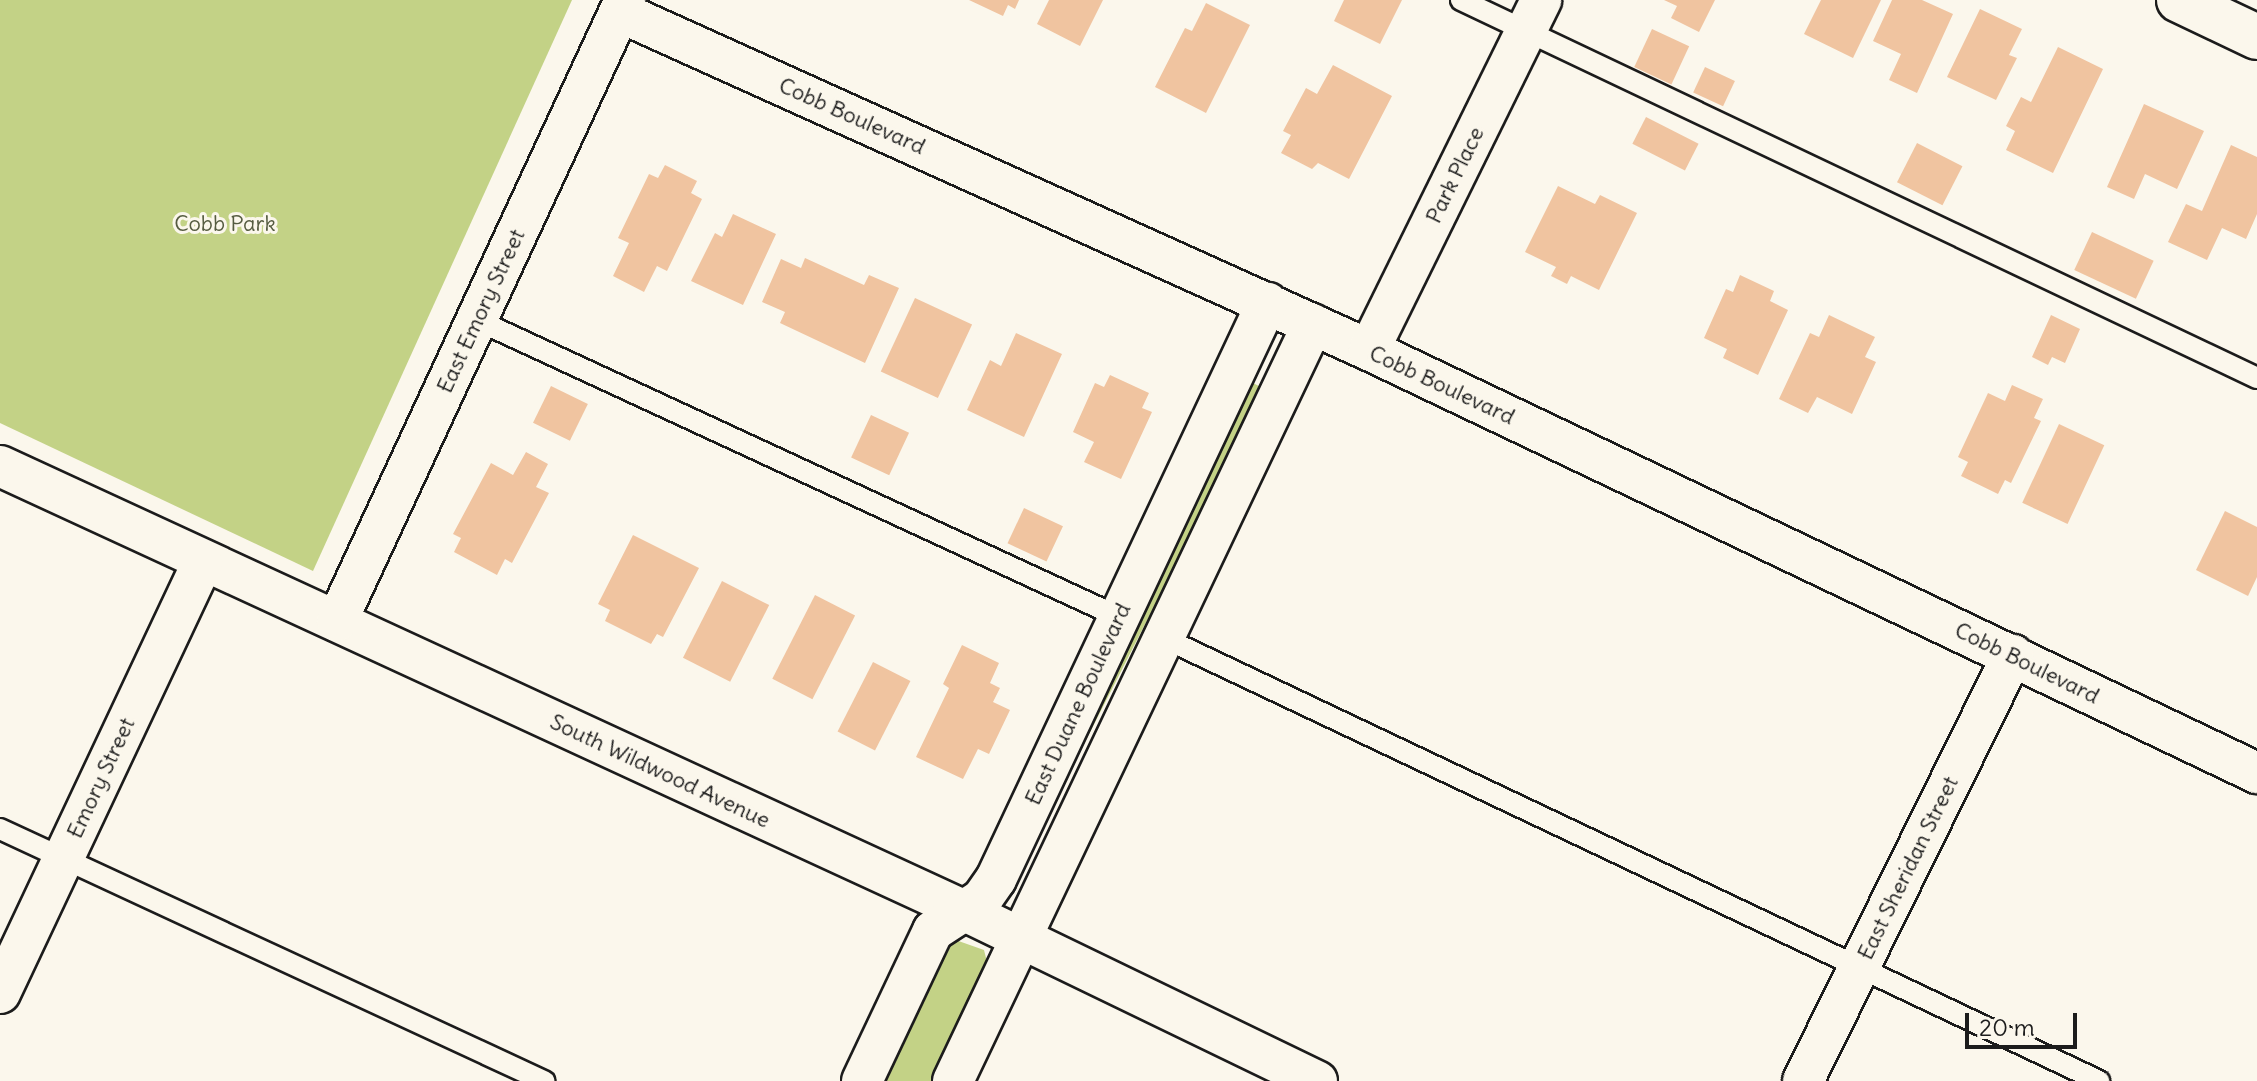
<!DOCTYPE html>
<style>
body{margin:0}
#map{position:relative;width:2257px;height:1081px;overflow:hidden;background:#fbf7ec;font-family:Delius,sans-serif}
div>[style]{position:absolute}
.green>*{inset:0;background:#c3d286;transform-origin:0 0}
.building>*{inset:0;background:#f0c4a0;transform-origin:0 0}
.roads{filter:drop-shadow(2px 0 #1c1c1c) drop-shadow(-2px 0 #1c1c1c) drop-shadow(0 2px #1c1c1c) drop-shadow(0 -2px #1c1c1c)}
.lane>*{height:20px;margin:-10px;padding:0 10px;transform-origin:10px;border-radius:10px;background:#fbf7ec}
.street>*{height:40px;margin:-20px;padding:0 20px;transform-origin:20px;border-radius:20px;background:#fbf7ec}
.secondary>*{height:44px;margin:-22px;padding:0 22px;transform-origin:22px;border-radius:22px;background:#fbf7ec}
span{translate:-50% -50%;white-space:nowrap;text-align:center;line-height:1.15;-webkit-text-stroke:6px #fbf7ec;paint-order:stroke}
.street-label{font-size:22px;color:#1c1c1c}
.park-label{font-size:22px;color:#565c41}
.scale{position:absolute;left:1965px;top:1013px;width:112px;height:36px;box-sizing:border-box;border:4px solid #1c1c1c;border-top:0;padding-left:10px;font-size:24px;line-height:28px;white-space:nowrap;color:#1c1c1c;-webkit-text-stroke:6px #fbf7ec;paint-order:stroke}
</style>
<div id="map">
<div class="green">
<div style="clip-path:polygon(0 0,572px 0,313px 571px,0 423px)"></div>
<div style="left:1247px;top:380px;width:20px;height:543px;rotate:27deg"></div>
<div style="clip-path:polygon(950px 938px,984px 950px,988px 966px,933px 1081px,879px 1081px)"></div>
</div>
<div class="building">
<div style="clip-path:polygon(969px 0,1019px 0,1015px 9px,1008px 5px,1003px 16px)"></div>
<div style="clip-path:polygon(1049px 0,1103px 0,1080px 46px,1037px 24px)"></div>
<div style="clip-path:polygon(1344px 0,1402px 0,1380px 44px,1334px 21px)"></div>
<div style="clip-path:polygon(1664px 0,1715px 0,1699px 32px,1671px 18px,1677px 6px)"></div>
<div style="clip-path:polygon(1821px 0,1881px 0,1853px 58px,1804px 34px)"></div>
<div style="clip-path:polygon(1892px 0,1922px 0,1953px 14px,1917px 93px,1889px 80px,1901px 54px,1873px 41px)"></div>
<div style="clip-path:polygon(1206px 3px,1250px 25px,1206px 113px,1155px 87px,1185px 28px,1192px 31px)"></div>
<div style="clip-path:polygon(1980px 9px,2022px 29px,2009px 55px,2017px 58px,1996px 100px,1947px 77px)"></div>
<div style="left:1652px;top:29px;width:41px;height:42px;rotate:25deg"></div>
<div style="clip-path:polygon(2058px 47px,2103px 69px,2053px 173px,2006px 150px,2015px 131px,2006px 126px,2021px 97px,2031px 102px)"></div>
<div style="clip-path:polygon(1333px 65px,1392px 96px,1349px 179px,1318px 163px,1312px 169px,1281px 153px,1291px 135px,1283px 131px,1306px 88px,1317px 94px)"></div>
<div style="left:1705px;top:67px;width:33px;height:28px;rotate:25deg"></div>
<div style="clip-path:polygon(2144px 104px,2204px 131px,2177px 189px,2145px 174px,2134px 199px,2107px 187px)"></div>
<div style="left:1646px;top:117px;width:59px;height:30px;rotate:27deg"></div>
<div style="left:1917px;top:143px;width:51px;height:44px;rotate:27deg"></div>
<div style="clip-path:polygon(2231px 145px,2257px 157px,2257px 214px,2246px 239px,2222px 228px,2207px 260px,2168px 242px,2186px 204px,2202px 211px)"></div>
<div style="clip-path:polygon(665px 165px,697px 181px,691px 193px,702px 199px,667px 271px,657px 266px,644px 292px,613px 276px,629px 243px,618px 238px,649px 174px,658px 178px)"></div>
<div style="clip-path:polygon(1558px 186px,1595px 204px,1600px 195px,1637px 213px,1599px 290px,1571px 276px,1567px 284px,1551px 276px,1556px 267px,1525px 252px)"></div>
<div style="clip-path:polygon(733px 214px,776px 234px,743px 305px,691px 281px,715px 233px,722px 237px)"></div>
<div style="left:2092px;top:232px;width:68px;height:42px;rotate:25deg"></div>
<div style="clip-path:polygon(805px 258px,864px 285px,869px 275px,899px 288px,865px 363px,780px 323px,785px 312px,762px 302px,781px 259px,801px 268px)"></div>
<div style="clip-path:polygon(1740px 275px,1774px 291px,1770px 301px,1788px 310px,1758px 375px,1723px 358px,1727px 349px,1704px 338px,1726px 289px,1733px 292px)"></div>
<div style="left:915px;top:298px;width:63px;height:81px;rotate:25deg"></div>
<div style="clip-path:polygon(1829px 315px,1875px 337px,1865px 357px,1876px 362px,1852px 414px,1817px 397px,1808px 413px,1779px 399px,1810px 333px,1819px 337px)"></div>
<div style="clip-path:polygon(2051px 315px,2080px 329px,2065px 363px,2052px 357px,2048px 365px,2032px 357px)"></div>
<div style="clip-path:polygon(1016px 333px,1062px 354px,1024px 437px,967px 410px,990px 360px,1001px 366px)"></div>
<div style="clip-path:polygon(1110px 375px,1149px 393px,1142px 408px,1152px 412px,1121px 479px,1084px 462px,1094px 442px,1073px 432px,1095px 383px,1104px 387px)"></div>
<div style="clip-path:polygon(2012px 385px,2043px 399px,2034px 418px,2041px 421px,2011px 483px,2005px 480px,1998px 494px,1961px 476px,1968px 462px,1958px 457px,1988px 393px,2005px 401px)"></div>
<div style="left:551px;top:386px;width:41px;height:41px;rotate:26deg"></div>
<div style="left:871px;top:415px;width:42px;height:47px;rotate:25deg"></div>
<div style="left:2059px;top:424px;width:50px;height:87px;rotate:25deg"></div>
<div style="clip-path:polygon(526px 452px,548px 464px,536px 487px,549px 493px,512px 563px,505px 559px,497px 575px,454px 552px,461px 538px,453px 534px,491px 463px,513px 475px)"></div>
<div style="left:1024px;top:508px;width:43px;height:39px;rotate:25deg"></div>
<div style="clip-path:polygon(2225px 511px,2257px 527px,2257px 577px,2248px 596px,2196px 570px)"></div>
<div style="clip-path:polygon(633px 535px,699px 568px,663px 637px,657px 634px,651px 644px,605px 621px,610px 610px,598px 604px)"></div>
<div style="left:722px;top:581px;width:53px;height:86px;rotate:27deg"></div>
<div style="left:815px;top:595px;width:45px;height:94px;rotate:27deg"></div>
<div style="clip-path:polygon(962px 645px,999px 663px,990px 683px,1000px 688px,993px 702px,1010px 710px,989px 754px,978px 749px,963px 779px,916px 757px,949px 688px,943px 684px)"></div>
<div style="left:873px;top:662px;width:42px;height:78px;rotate:27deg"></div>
</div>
<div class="roads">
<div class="lane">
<div style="left:1461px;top:0;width:881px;rotate:25.4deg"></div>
<div style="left:477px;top:320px;width:707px;rotate:24.83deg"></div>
<div style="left:1164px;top:638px;width:1035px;rotate:25.35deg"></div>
<div style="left:0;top:829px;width:600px;rotate:24.86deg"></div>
</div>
<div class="street">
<div style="left:620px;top:12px;width:822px;rotate:24.29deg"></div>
<div style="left:1369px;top:350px;width:984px;rotate:25.47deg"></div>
<div style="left:1369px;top:350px;width:390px;rotate:-63.8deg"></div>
<div style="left:0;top:466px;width:1063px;rotate:24.76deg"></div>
<div style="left:965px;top:911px;width:391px;rotate:25.8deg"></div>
<div style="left:337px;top:621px;width:685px;rotate:-65.12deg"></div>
<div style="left:0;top:993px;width:475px;rotate:-64.8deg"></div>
<div style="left:862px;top:1081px;width:166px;rotate:-64.7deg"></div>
<div style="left:933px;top:931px;width:59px;rotate:-33.1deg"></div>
<div style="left:982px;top:899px;width:24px;rotate:-55deg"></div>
<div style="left:996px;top:879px;width:637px;rotate:-64.8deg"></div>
<div style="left:953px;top:1081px;width:838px;rotate:-64.57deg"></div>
<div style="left:1803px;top:1081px;width:475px;rotate:-63.8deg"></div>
</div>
<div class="secondary">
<div style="left:2179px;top:0;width:86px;rotate:25.4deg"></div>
</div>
</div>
<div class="street-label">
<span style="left:852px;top:116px;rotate:24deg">Cobb Boulevard</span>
<span style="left:1455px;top:175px;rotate:-64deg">Park Place</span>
<span style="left:481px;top:311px;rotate:-65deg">East Emory Street</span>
<span style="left:1442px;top:385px;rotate:25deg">Cobb Boulevard</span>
<span style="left:2027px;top:663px;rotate:26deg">Cobb Boulevard</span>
<span style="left:1078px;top:704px;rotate:-65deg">East Duane Boulevard</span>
<span style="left:660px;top:771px;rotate:25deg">South Wildwood Avenue</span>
<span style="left:101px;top:778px;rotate:-65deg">Emory Street</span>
<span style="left:1908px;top:868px;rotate:-64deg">East Sheridan Street</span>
</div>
<div class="park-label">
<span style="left:225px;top:224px">Cobb Park</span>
</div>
<div class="scale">20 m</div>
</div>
